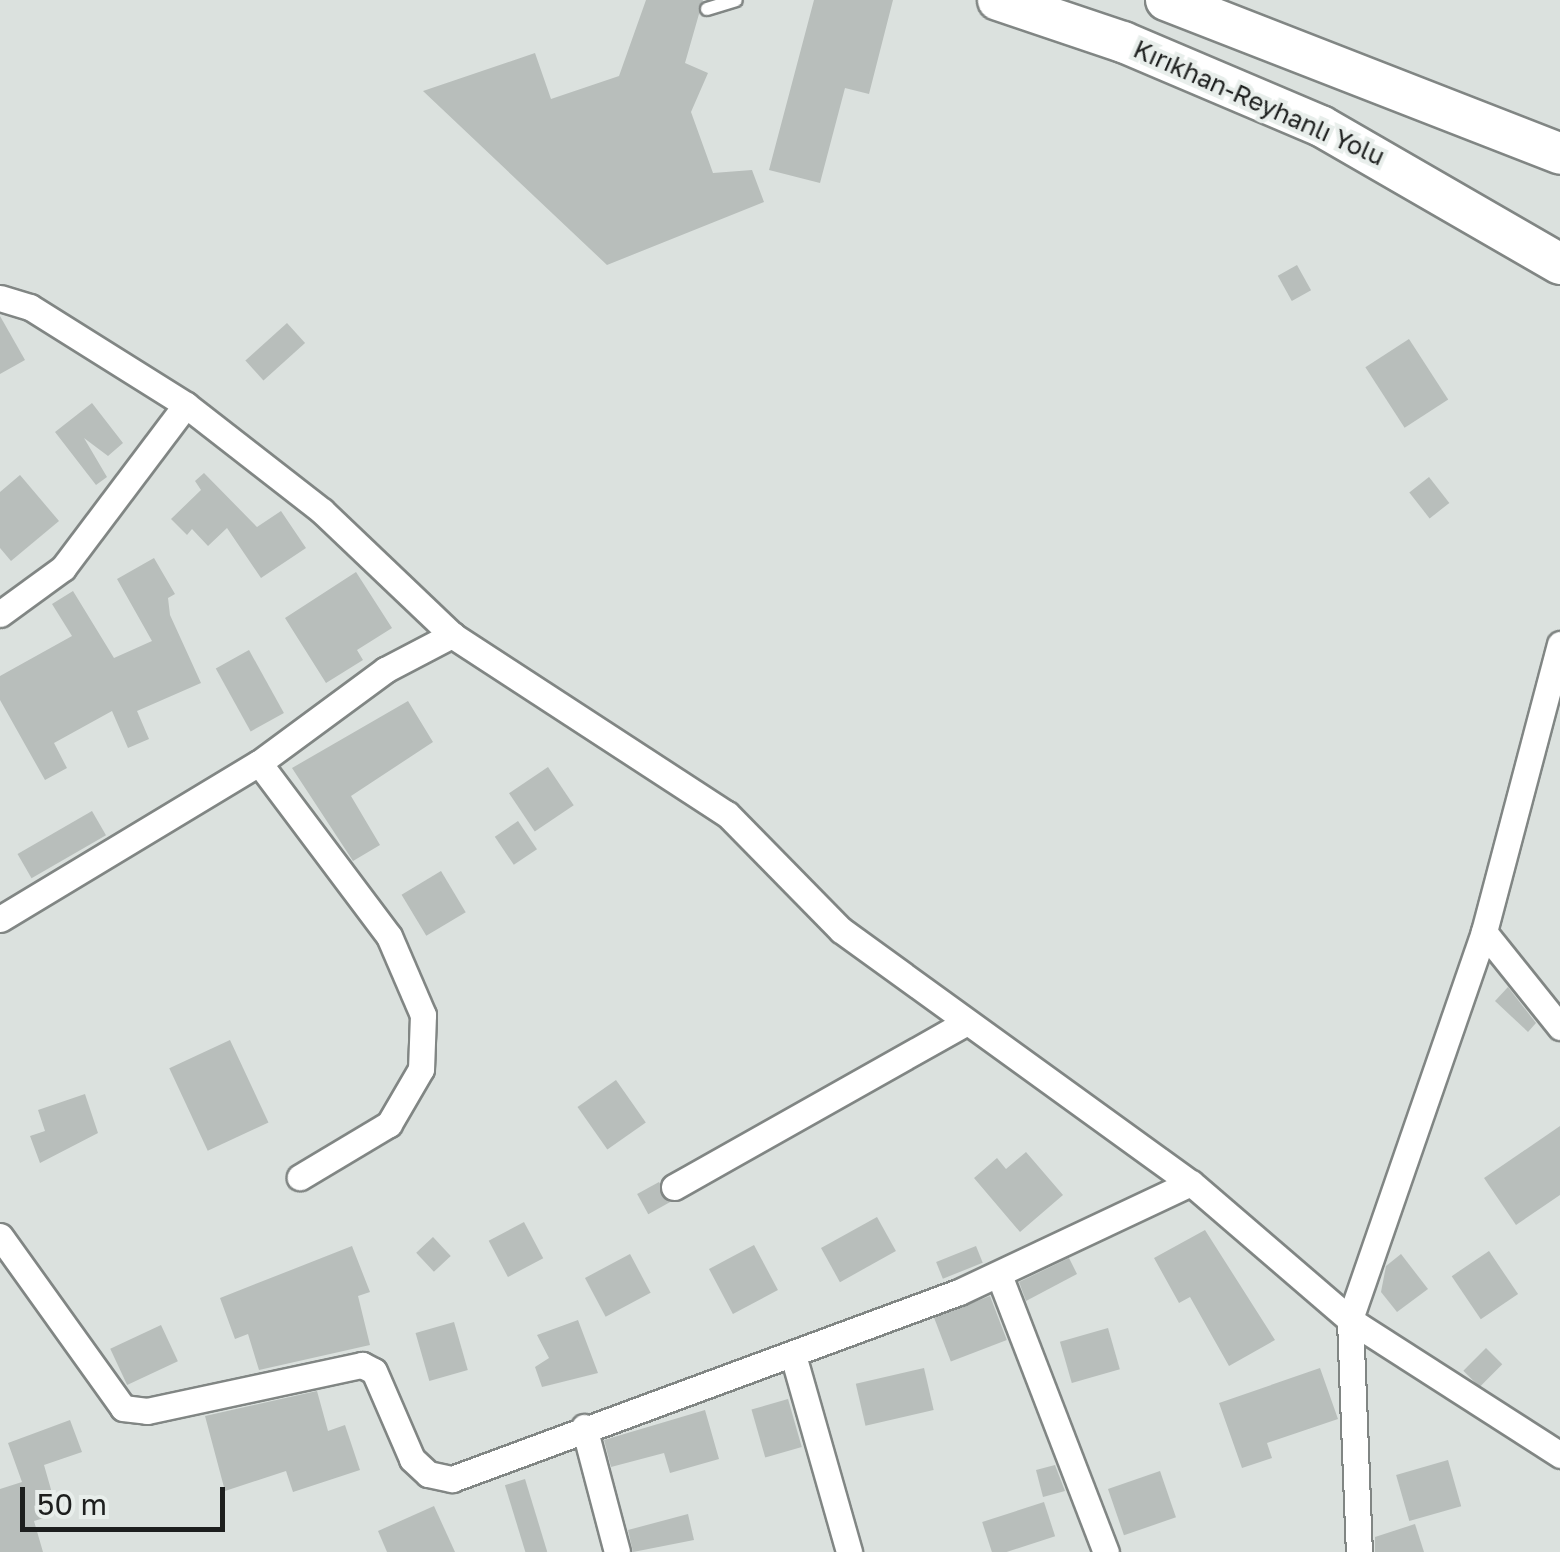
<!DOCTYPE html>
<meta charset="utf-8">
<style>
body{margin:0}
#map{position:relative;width:1560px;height:1552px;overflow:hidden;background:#dbe1de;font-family:"Golos Text",sans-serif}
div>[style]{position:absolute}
.building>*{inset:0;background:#b8bebb;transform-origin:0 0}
.roads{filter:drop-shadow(2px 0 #818684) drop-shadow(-2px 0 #818684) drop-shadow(0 2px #818684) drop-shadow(0 -2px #818684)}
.service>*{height:12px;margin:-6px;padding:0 6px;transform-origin:6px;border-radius:6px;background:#fff}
.minor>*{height:25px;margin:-12.5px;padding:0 12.5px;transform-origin:12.5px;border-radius:12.5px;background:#fff}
.trunk>*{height:40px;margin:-20px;padding:0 20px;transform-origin:20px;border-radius:20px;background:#fff}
span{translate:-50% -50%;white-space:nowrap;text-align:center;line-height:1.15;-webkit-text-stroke:8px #e8eeeb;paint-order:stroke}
.street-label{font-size:25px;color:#1d1f1e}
.scale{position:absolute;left:20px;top:1487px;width:205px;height:45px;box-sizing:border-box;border:5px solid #1d1f1e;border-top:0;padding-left:12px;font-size:30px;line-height:35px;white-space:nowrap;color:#1d1f1e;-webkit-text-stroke:8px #e8eeeb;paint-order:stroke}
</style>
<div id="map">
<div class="building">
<div style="clip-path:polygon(646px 0,703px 0,685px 63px,708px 73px,691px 112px,713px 173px,752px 170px,764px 202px,607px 265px,423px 91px,535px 53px,551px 99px,619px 76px)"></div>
<div style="clip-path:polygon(814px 0,893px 0,869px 94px,845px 88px,820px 183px,769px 170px)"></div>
<div style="left:1297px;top:265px;width:29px;height:22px;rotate:61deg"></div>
<div style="clip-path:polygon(0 316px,25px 360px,0 374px)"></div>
<div style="left:287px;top:323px;width:27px;height:56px;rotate:48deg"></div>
<div style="left:1409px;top:339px;width:72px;height:52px;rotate:57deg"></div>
<div style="clip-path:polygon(92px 403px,123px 443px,108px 456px,84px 438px,107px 477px,96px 485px,55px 432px)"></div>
<div style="clip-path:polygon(204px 473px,257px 527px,281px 511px,306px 548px,261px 578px,227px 528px,208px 546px,192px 529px,187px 535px,171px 519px,201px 490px,195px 481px)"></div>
<div style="clip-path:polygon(20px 475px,59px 521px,11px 561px,0 548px,0 492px)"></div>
<div style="left:1429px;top:477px;width:33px;height:25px;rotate:52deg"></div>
<div style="clip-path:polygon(154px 558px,175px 594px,168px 598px,170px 615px,201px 683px,137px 711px,149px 739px,128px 748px,112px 711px,54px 743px,67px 768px,45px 780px,0 700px,0 676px,72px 636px,52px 604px,73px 591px,114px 658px,152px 641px,117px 579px)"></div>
<div style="clip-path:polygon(356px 572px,392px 628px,357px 650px,363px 660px,326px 683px,285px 618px)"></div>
<div style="left:249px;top:650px;width:72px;height:38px;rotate:61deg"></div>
<div style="clip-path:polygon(408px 701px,433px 742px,351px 796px,380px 845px,353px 861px,292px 768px)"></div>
<div style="left:548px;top:767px;width:46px;height:47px;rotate:56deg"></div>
<div style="left:92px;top:811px;width:28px;height:86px;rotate:60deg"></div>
<div style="left:518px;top:821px;width:34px;height:28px;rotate:56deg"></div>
<div style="left:441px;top:871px;width:48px;height:46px;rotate:59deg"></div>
<div style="clip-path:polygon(1508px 987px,1536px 1023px,1528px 1032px,1495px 1001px)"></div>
<div style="left:230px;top:1040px;width:91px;height:67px;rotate:65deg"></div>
<div style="left:616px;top:1080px;width:52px;height:47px;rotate:55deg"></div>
<div style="clip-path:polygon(85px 1094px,98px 1133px,40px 1163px,30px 1136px,45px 1131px,38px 1110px)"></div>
<div style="clip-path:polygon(1560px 1126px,1560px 1195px,1516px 1225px,1484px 1178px)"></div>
<div style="clip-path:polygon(1026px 1152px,1063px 1195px,1020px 1232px,974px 1178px,997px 1158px,1006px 1169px)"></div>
<div style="left:659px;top:1182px;width:23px;height:25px;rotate:61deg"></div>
<div style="left:877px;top:1217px;width:39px;height:64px;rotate:61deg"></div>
<div style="left:524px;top:1222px;width:41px;height:40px;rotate:62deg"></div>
<div style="clip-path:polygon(1205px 1230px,1275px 1340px,1229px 1366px,1190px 1297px,1179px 1303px,1154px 1258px)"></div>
<div style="left:433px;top:1237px;width:26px;height:23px;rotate:47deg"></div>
<div style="left:754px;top:1245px;width:51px;height:51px;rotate:62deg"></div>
<div style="clip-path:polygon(352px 1246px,370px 1292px,358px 1296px,370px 1345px,259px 1370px,248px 1334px,235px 1339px,220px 1298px)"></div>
<div style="left:976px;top:1246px;width:18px;height:43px;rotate:68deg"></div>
<div style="left:1489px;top:1251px;width:52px;height:45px;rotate:56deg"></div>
<div style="left:630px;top:1254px;width:44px;height:51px;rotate:62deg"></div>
<div style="clip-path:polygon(1401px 1254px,1428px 1289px,1397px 1312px,1381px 1292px,1386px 1266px)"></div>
<div style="clip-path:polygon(1069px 1258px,1077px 1274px,1026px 1301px,1019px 1282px)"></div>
<div style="left:990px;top:1296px;width:47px;height:60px;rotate:69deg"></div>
<div style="clip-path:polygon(578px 1320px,598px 1373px,542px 1387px,535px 1367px,549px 1358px,537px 1335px)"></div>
<div style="left:454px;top:1322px;width:50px;height:40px;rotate:74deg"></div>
<div style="left:161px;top:1325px;width:40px;height:56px;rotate:65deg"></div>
<div style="left:1108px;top:1328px;width:43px;height:50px;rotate:74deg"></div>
<div style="left:1486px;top:1348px;width:23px;height:32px;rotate:45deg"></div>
<div style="left:924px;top:1368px;width:43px;height:70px;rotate:77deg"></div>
<div style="clip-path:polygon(1320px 1368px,1338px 1419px,1267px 1443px,1272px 1458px,1242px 1468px,1219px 1403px)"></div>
<div style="clip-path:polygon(317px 1391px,328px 1431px,345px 1425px,360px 1470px,293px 1492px,286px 1471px,225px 1491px,205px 1416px)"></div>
<div style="left:788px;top:1399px;width:50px;height:38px;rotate:74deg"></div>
<div style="clip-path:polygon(705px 1410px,719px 1459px,670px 1473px,664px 1453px,611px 1467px,604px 1440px)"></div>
<div style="clip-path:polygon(70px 1420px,82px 1452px,44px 1465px,58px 1514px,34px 1521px,43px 1552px,0 1552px,0 1489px,22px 1482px,8px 1443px)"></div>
<div style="left:1448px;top:1460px;width:48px;height:54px;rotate:74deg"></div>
<div style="clip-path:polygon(1055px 1465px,1065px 1491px,1043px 1497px,1036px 1470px)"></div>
<div style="left:1160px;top:1471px;width:49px;height:55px;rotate:71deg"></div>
<div style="left:525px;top:1479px;width:76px;height:21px;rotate:73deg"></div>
<div style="left:1044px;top:1502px;width:36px;height:65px;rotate:72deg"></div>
<div style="clip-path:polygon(434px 1506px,455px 1552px,387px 1552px,378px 1531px)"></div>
<div style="clip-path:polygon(688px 1514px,694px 1540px,633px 1552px,628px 1530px)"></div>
<div style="clip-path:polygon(1415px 1524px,1424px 1552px,1375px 1552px,1375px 1537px)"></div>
</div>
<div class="roads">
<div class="service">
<div style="left:707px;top:9px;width:30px;rotate:-17deg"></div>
</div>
<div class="minor">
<div style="left:0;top:298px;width:31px;rotate:17deg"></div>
<div style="left:30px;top:307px;width:184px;rotate:32.1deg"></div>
<div style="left:186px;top:405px;width:172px;rotate:37.9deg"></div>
<div style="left:322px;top:511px;width:180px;rotate:43.6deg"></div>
<div style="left:452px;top:635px;width:328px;rotate:33.1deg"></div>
<div style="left:727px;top:814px;width:163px;rotate:45.5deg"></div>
<div style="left:841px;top:930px;width:432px;rotate:35.9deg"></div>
<div style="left:1191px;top:1183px;width:210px;rotate:40.7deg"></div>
<div style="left:1350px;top:1320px;width:232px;rotate:87.8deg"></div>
<div style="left:0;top:614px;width:78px;rotate:-36.1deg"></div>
<div style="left:63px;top:568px;width:204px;rotate:-53deg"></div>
<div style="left:1560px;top:644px;width:298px;rotate:104.8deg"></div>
<div style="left:1484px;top:932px;width:410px;rotate:109.1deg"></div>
<div style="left:1350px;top:1320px;width:250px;rotate:32.7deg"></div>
<div style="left:259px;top:763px;width:216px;rotate:53.1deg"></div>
<div style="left:389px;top:936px;width:86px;rotate:66.7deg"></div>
<div style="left:423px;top:1015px;width:54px;rotate:92.1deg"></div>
<div style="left:421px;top:1069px;width:64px;rotate:120.2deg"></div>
<div style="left:389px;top:1124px;width:104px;rotate:149.2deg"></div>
<div style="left:0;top:919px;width:302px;rotate:-31.1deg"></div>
<div style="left:259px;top:763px;width:157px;rotate:-36.4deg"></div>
<div style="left:385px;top:670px;width:76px;rotate:-27.6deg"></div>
<div style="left:1484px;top:932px;width:122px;rotate:51.3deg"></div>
<div style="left:674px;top:1187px;width:330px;rotate:-29.4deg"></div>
<div style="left:0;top:1236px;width:211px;rotate:54.4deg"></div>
<div style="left:123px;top:1408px;width:24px;rotate:7deg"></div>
<div style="left:147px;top:1411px;width:220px;rotate:-12.1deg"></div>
<div style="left:362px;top:1365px;width:13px;rotate:27deg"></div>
<div style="left:374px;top:1371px;width:96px;rotate:66.6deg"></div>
<div style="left:412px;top:1459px;width:22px;rotate:43deg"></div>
<div style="left:428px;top:1474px;width:25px;rotate:12deg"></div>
<div style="left:452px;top:1479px;width:540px;rotate:-20.25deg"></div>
<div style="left:959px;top:1292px;width:256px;rotate:-25.2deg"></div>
<div style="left:999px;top:1275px;width:297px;rotate:68.9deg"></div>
<div style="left:793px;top:1355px;width:205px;rotate:74.1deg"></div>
<div style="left:584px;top:1427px;width:129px;rotate:75.2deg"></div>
</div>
<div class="trunk">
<div style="left:998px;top:0;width:132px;rotate:18.6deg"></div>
<div style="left:1123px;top:42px;width:215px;rotate:23deg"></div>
<div style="left:1321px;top:126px;width:276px;rotate:30deg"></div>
<div style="left:1166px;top:0;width:423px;rotate:21.3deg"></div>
</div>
</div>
<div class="street-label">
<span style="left:1259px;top:103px;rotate:24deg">Kırıkhan-Reyhanlı Yolu</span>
</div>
<div class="scale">50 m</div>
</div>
